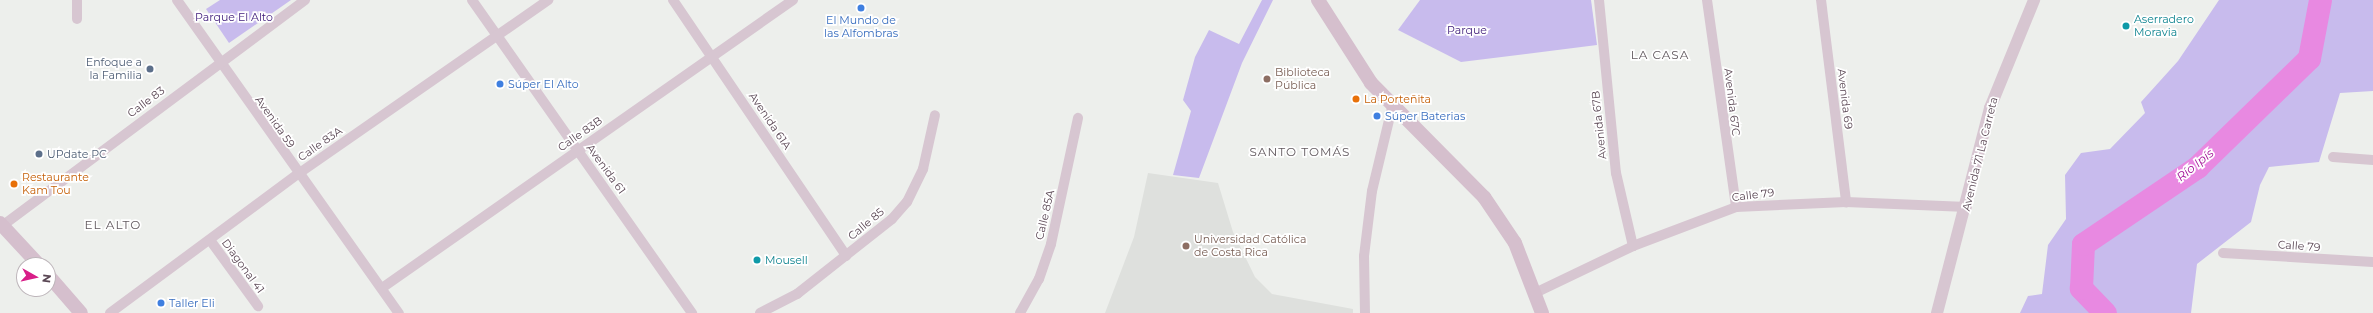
<!DOCTYPE html>
<meta charset="utf-8">
<style>
body{margin:0}
#map{position:relative;width:2373px;height:313px;overflow:hidden;background:#edefec;font-family:Montserrat,sans-serif}
div>[style]{position:absolute}
.education>*{inset:0;background:#dee0dd}
.green>*{inset:0;background:#c8bbed}
.river>*{height:23px;margin:-11.5px;padding:0 11.5px;transform-origin:11.5px;border-radius:11.5px;background:#e889e1}
.minor>*{height:10px;margin:-5px;padding:0 5px;transform-origin:5px;border-radius:5px;background:#d7c6d1}
.tertiary>*{height:12px;margin:-6px;padding:0 6px;transform-origin:6px;border-radius:6px;background:#d7c6d1}
.secondary>*{height:14px;margin:-7px;padding:0 7px;transform-origin:7px;border-radius:7px;background:#d5bfcd}
.dots>*{width:11px;height:11px;translate:-50% -50%;box-sizing:border-box;border:2px solid #fff;border-radius:50%}
span{translate:-50% -50%;white-space:nowrap;text-align:center;line-height:1.15;-webkit-text-stroke:3.5px #fff;paint-order:stroke}
.park-label{font-size:11px;color:#3c1978}
.culture-label{font-size:11px;color:#0d838f}
.left{translate:0 -50%;text-align:left}
.shop-label{font-size:11px;color:#366cbe}
.service-label{font-size:11px;color:#4e5e75}
.right{translate:-100% -50%;text-align:right}
.education-label{font-size:11px;color:#785e54}
.food-label{font-size:11px;color:#c56008}
.street-label{font-size:11px;color:#594653}
.neighbourhood-label{font-size:12px;color:#61595e;letter-spacing:1px}
.water-label{font-size:12px;color:#a11096;font-style:italic}
.north{position:absolute;left:16px;top:257px;width:40px;height:40px;box-sizing:border-box;background:#fff;border:1px solid #bdb5ba;border-radius:50%;rotate:98deg;font-size:11px;font-weight:700;line-height:16px;text-align:center;color:#594653}
.north::after{content:'';display:block;margin:auto;width:14px;height:18px;background:#d81e88;clip-path:polygon(50% 0,100% 100%,50% 72%,0 100%)}
</style>
<div id="map">
<div class="education">
<div style="clip-path:polygon(1148px 173px,1218px 183px,1233px 232px,1255px 277px,1272px 294px,1353px 309px,1353px 313px,1105px 313px,1134px 237px)"></div>
</div>
<div class="green">
<div style="clip-path:polygon(220px 0,291px 0,229px 43px,206px 9px)"></div>
<div style="clip-path:polygon(1262px 0,1273px 0,1242px 63px,1199px 178px,1173px 175px,1191px 111px,1183px 100px,1195px 57px,1209px 30px,1239px 44px)"></div>
<div style="clip-path:polygon(1420px 0,1591px 0,1597px 45px,1461px 62px,1398px 30px)"></div>
<div style="clip-path:polygon(2219px 0,2373px 0,2373px 91px,2340px 93px,2319px 162px,2269px 167px,2260px 185px,2251px 222px,2197px 264px,2191px 313px,2020px 313px,2028px 296px,2042px 294px,2048px 245px,2066px 219px,2065px 175px,2081px 153px,2110px 149px,2145px 113px,2141px 102px,2178px 61px)"></div>
</div>
<div class="river">
<div style="left:2105px;top:313px;width:35px;rotate:-134deg"></div>
<div style="left:2081px;top:288px;width:44px;rotate:-87.4deg"></div>
<div style="left:2083px;top:244px;width:138px;rotate:-34deg"></div>
<div style="left:2197px;top:167px;width:156px;rotate:-44.2deg"></div>
<div style="left:2309px;top:58px;width:59px;rotate:-79.3deg"></div>
</div>
<div class="minor">
<div style="left:77px;top:0;width:19px;rotate:90deg"></div>
<div style="left:177px;top:0;width:384px;rotate:54.7deg"></div>
<div style="left:472px;top:0;width:383px;rotate:54.9deg"></div>
<div style="left:673px;top:0;width:309px;rotate:55.9deg"></div>
<div style="left:1599px;top:0;width:174px;rotate:84.4deg"></div>
<div style="left:1616px;top:173px;width:75px;rotate:76.9deg"></div>
<div style="left:1707px;top:0;width:209px;rotate:82deg"></div>
<div style="left:1821px;top:0;width:204px;rotate:82.9deg"></div>
<div style="left:2333px;top:157px;width:40px;rotate:4.3deg"></div>
<div style="left:2px;top:226px;width:378px;rotate:-36.7deg"></div>
<div style="left:210px;top:240px;width:82px;rotate:54deg"></div>
<div style="left:2223px;top:253px;width:150px;rotate:3.4deg"></div>
<div style="left:382px;top:288px;width:502px;rotate:-35.02deg"></div>
<div style="left:1535px;top:293px;width:109px;rotate:-25.6deg"></div>
<div style="left:1633px;top:246px;width:110px;rotate:-20.7deg"></div>
<div style="left:1736px;top:207px;width:110px;rotate:-2.6deg"></div>
<div style="left:1846px;top:202px;width:121px;rotate:2.4deg"></div>
<div style="left:110px;top:313px;width:234px;rotate:-36.5deg"></div>
<div style="left:298px;top:174px;width:305px;rotate:-34.8deg"></div>
<div style="left:760px;top:313px;width:42px;rotate:-27.2deg"></div>
<div style="left:797px;top:294px;width:121px;rotate:-38.3deg"></div>
<div style="left:892px;top:219px;width:23px;rotate:-49deg"></div>
<div style="left:907px;top:202px;width:37px;rotate:-64deg"></div>
<div style="left:923px;top:169px;width:55px;rotate:-77.5deg"></div>
<div style="left:1020px;top:313px;width:39px;rotate:-61deg"></div>
<div style="left:1039px;top:279px;width:37px;rotate:-71deg"></div>
<div style="left:1051px;top:244px;width:129px;rotate:-77.9deg"></div>
<div style="left:1365px;top:313px;width:57px;rotate:-91deg"></div>
<div style="left:1364px;top:256px;width:65px;rotate:-83deg"></div>
<div style="left:1372px;top:191px;width:85px;rotate:-76.5deg"></div>
</div>
<div class="tertiary">
<div style="left:1937px;top:313px;width:212px;rotate:-75.5deg"></div>
<div style="left:1990px;top:108px;width:117px;rotate:-67.8deg"></div>
</div>
<div class="secondary">
<div style="left:1318px;top:0;width:98px;rotate:57.4deg"></div>
<div style="left:1371px;top:83px;width:161px;rotate:45.3deg"></div>
<div style="left:1484px;top:197px;width:55px;rotate:56deg"></div>
<div style="left:1515px;top:243px;width:75px;rotate:68.9deg"></div>
<div style="left:0;top:223px;width:57px;rotate:47.1deg"></div>
<div style="left:48px;top:275px;width:50px;rotate:49deg"></div>
</div>
<div class="dots">
<div style="left:861px;top:8px;background:#3f7fe0"></div>
<div style="left:2126px;top:26px;background:#0f9aa8"></div>
<div style="left:150px;top:69px;background:#5c6f8a"></div>
<div style="left:1267px;top:79px;background:#8d6e63"></div>
<div style="left:500px;top:84px;background:#3f7fe0"></div>
<div style="left:1356px;top:99px;background:#e8710a"></div>
<div style="left:1377px;top:116px;background:#3f7fe0"></div>
<div style="left:39px;top:154px;background:#5c6f8a"></div>
<div style="left:14px;top:184px;background:#e8710a"></div>
<div style="left:1186px;top:246px;background:#8d6e63"></div>
<div style="left:757px;top:260px;background:#0f9aa8"></div>
<div style="left:161px;top:303px;background:#3f7fe0"></div>
</div>
<div class="park-label">
<span style="left:234px;top:17px">Parque El Alto</span>
<span style="left:1467px;top:30px">Parque</span>
</div>
<div class="culture-label">
<span class="left" style="left:2134px;top:26px">Aserradero<br>Moravia</span>
<span class="left" style="left:765px;top:260px">Mousell</span>
</div>
<div class="shop-label">
<span style="left:861px;top:27px">El Mundo de<br>las Alfombras</span>
<span class="left" style="left:508px;top:84px">Súper El Alto</span>
<span class="left" style="left:1385px;top:116px">Súper Baterias</span>
<span class="left" style="left:169px;top:303px">Taller Eli</span>
</div>
<div class="service-label">
<span class="right" style="left:142px;top:69px">Enfoque a<br>la Familia</span>
<span class="left" style="left:47px;top:154px">UPdate PC</span>
</div>
<div class="education-label">
<span class="left" style="left:1275px;top:79px">Biblioteca<br>Pública</span>
<span class="left" style="left:1194px;top:246px">Universidad Católica<br>de Costa Rica</span>
</div>
<div class="food-label">
<span class="left" style="left:1364px;top:99px">La Porteñita</span>
<span class="left" style="left:22px;top:184px">Restaurante<br>Kam Tou</span>
</div>
<div class="street-label">
<span style="left:1845px;top:99px;rotate:83deg">Avenida 69</span>
<span style="left:146px;top:102px;rotate:-37deg">Calle 83</span>
<span style="left:1732px;top:102px;rotate:83deg">Avenida 67C</span>
<span style="left:770px;top:121px;rotate:56deg">Avenida 61A</span>
<span style="left:275px;top:122px;rotate:55deg">Avenida 59</span>
<span style="left:1599px;top:125px;rotate:-96deg">Avenida 67B</span>
<span style="left:580px;top:134px;rotate:-35deg">Calle 83B</span>
<span style="left:320px;top:144px;rotate:-35deg">Calle 83A</span>
<span style="left:1980px;top:154px;rotate:-76deg">Avenida 71 La Carreta</span>
<span style="left:606px;top:169px;rotate:54deg">Avenida 61</span>
<span style="left:1753px;top:195px;rotate:-7deg">Calle 79</span>
<span style="left:1045px;top:215px;rotate:-77deg">Calle 85A</span>
<span style="left:866px;top:224px;rotate:-40deg">Calle 85</span>
<span style="left:2299px;top:246px;rotate:4deg">Calle 79</span>
<span style="left:243px;top:266px;rotate:54deg">Diagonal 41</span>
</div>
<div class="neighbourhood-label">
<span style="left:1660px;top:55px">LA CASA</span>
<span style="left:1300px;top:152px">SANTO TOMÁS</span>
<span style="left:113px;top:225px">EL ALTO</span>
</div>
<div class="water-label">
<span style="left:2195px;top:165px;rotate:-39deg">Río Ipís</span>
</div>
<div class="north">N</div>
</div>
